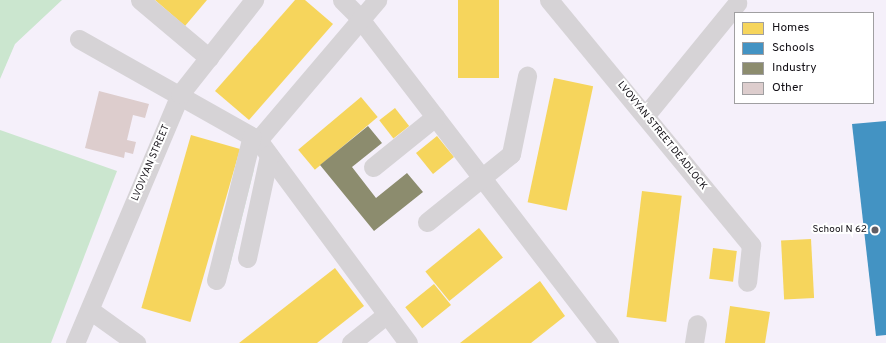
<!DOCTYPE html>
<style>
body{margin:0}
#map{position:relative;width:886px;height:343px;overflow:hidden;background:#f5f0fa;font-family:Overpass,sans-serif}
div>[style]{position:absolute}
.green>*{inset:0;background:#cbe6cf;transform-origin:0 0}
.homes>*{inset:0;background:#f6d55c;transform-origin:0 0}
.schools>*{inset:0;background:#4393c3}
.industry>*{inset:0;background:#8c8c6e}
.building>*{inset:0;background:#ddcdcd}
.minor>*{height:19px;margin:-9.5px;padding:0 9.5px;transform-origin:9.5px;border-radius:9.5px;background:#d6d3d6}
.dots>*{width:11px;height:11px;translate:-50% -50%;box-sizing:border-box;border:2px solid #fff;border-radius:50%}
span{translate:-50% -50%;white-space:nowrap;text-align:center;line-height:1.15;-webkit-text-stroke:4px #fff;paint-order:stroke}
.street-label{font-size:10px;color:#120f15}
.poi-label{font-size:10px;color:#120f15}
.right{translate:-100% -50%;text-align:right}
.legend{position:absolute;left:734px;top:12px;width:140px;height:92px;box-sizing:border-box;background:#fff;border:1px solid #a09fa1;margin:0;padding:5px 7px;list-style:none;font-size:12px;color:#120f15}
.legend li{display:flex;align-items:center;gap:8px;height:20px}
.legend b{width:20px;border:1px solid #a09fa1}
</style>
<div id="map">
<div class="green">
<div style="clip-path:polygon(0 0,62px 0,15px 44px,0 79px)"></div>
<div style="clip-path:polygon(0 130px,117px 171px,51px 343px,0 343px)"></div>
<div style="left:250px;top:169px;width:4px;height:105px;rotate:14deg"></div>
</div>
<div class="homes">
<div style="clip-path:polygon(155px 0,207px 0,185px 26px)"></div>
<div style="clip-path:polygon(295px 0,305px 0,333px 24px,249px 120px,215px 91px)"></div>
<div style="left:458px;top:0;width:41px;height:78px"></div>
<div style="left:554px;top:78px;width:40px;height:127px;rotate:12deg"></div>
<div style="left:361px;top:97px;width:26px;height:82px;rotate:50deg"></div>
<div style="left:395px;top:108px;width:23px;height:20px;rotate:52deg"></div>
<div style="left:191px;top:135px;width:51px;height:180px;rotate:16deg"></div>
<div style="left:437px;top:136px;width:27px;height:27px;rotate:51deg"></div>
<div style="left:642px;top:191px;width:40px;height:127px;rotate:7deg"></div>
<div style="left:479px;top:228px;width:38px;height:69px;rotate:51deg"></div>
<div style="left:811px;top:239px;width:59px;height:30px;rotate:87deg"></div>
<div style="left:713px;top:248px;width:24px;height:31px;rotate:7deg"></div>
<div style="clip-path:polygon(335px 268px,364px 306px,317px 343px,239px 343px)"></div>
<div style="clip-path:polygon(540px 281px,565px 316px,531px 343px,460px 343px)"></div>
<div style="left:434px;top:284px;width:27px;height:37px;rotate:51deg"></div>
<div style="clip-path:polygon(730px 306px,770px 312px,765px 343px,725px 343px)"></div>
</div>
<div class="schools">
<div style="clip-path:polygon(886px 121px,886px 335px,876px 336px,852px 124px)"></div>
</div>
<div class="industry">
<div style="clip-path:polygon(368px 126px,382px 143px,352px 167px,376px 198px,407px 173px,423px 192px,374px 231px,320px 165px)"></div>
</div>
<div class="building">
<div style="clip-path:polygon(99px 91px,149px 104px,145px 118px,133px 115px,127px 140px,136px 142px,133px 154px,125px 152px,124px 158px,85px 148px)"></div>
</div>
<div class="minor">
<div style="left:140px;top:0;width:90px;rotate:40deg"></div>
<div style="left:342px;top:0;width:21px;rotate:45deg"></div>
<div style="left:357px;top:15px;width:414px;rotate:52.5deg"></div>
<div style="left:549px;top:0;width:318px;rotate:50.5deg"></div>
<div style="left:751px;top:245px;width:37px;rotate:96deg"></div>
<div style="left:79px;top:39px;width:206px;rotate:29.4deg"></div>
<div style="left:258px;top:140px;width:252px;rotate:53.5deg"></div>
<div style="left:645px;top:116px;width:146px;rotate:-50.8deg"></div>
<div style="left:258px;top:140px;width:184px;rotate:-49.6deg"></div>
<div style="left:373px;top:167px;width:80px;rotate:-38.9deg"></div>
<div style="left:427px;top:222px;width:108px;rotate:-39deg"></div>
<div style="left:511px;top:154px;width:80px;rotate:-78.4deg"></div>
<div style="left:247px;top:258px;width:105px;rotate:-77.9deg"></div>
<div style="left:216px;top:280px;width:148px;rotate:-76deg"></div>
<div style="left:90px;top:310px;width:57px;rotate:35.7deg"></div>
<div style="left:75px;top:343px;width:270px;rotate:-67.1deg"></div>
<div style="left:180px;top:94px;width:120px;rotate:-51.8deg"></div>
<div style="left:351px;top:343px;width:46px;rotate:-38.9deg"></div>
<div style="left:694px;top:343px;width:19px;rotate:-81deg"></div>
</div>
<div class="dots">
<div style="left:875px;top:230px;background:#615e65"></div>
</div>
<div class="street-label">
<span style="left:662px;top:136px;rotate:51deg">LVOVYAN STREET DEADLOCK</span>
<span style="left:151px;top:163px;rotate:-67deg">LVOVYAN STREET</span>
</div>
<div class="poi-label">
<span class="right" style="left:867px;top:230px">School N 62</span>
</div>
<ul class="legend">
<li><b style="height:11px;background:#f6d55c"></b>Homes</li>
<li><b style="height:11px;background:#4393c3"></b>Schools</li>
<li><b style="height:11px;background:#8c8c6e"></b>Industry</li>
<li><b style="height:11px;background:#ddcdcd"></b>Other</li>
</ul>
</div>
